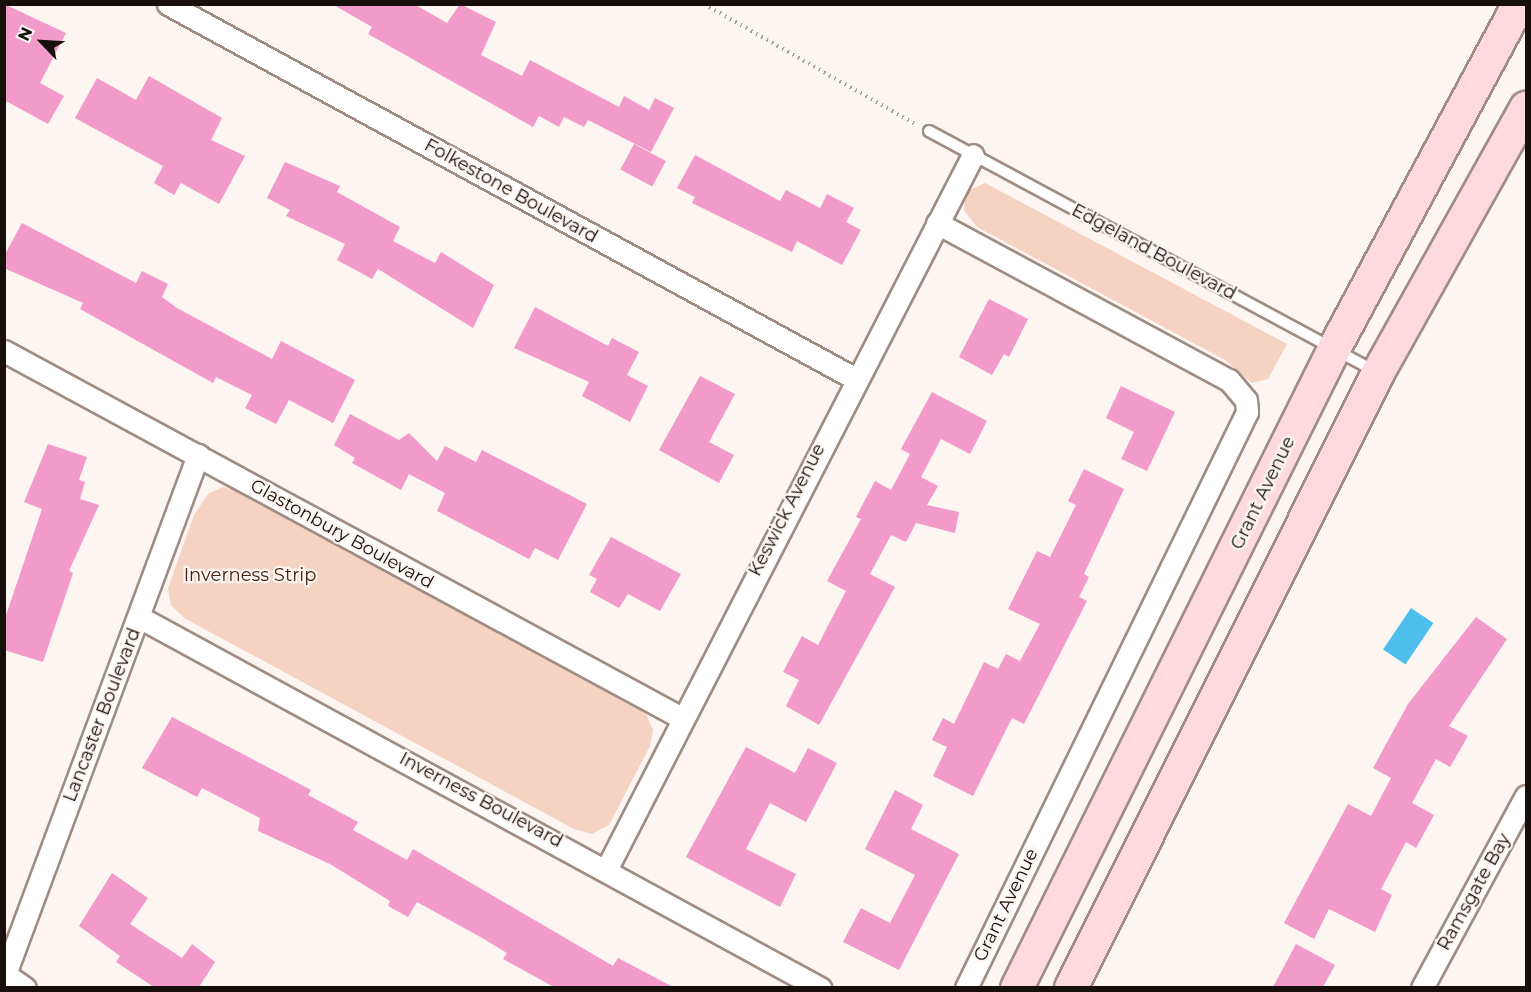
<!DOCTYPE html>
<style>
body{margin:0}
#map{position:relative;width:1531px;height:992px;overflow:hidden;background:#fdf5f1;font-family:Montserrat,sans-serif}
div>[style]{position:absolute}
.green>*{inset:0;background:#f5d2c1}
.water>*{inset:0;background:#4ebfed;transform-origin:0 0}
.building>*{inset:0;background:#f29ac9;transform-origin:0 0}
.path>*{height:4px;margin-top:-2px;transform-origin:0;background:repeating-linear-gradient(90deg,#a69e9b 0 1.5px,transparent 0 6px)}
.roads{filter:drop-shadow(2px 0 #9f8c83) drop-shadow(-2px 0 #9f8c83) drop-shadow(0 2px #9f8c83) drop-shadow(0 -2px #9f8c83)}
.lane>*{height:10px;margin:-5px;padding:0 5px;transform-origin:5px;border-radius:5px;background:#fff}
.street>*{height:21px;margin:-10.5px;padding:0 10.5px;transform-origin:10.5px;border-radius:10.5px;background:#fff}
.secondary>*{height:32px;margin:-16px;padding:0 16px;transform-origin:16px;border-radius:16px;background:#fedae0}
span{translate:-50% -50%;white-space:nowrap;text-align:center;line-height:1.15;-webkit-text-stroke:4.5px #fdf5f1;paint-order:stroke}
.street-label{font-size:18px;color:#160f0c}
.park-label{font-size:18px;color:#44220f}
.frame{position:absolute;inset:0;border:6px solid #160f0c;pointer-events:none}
.north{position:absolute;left:12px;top:12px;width:60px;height:60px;-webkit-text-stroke:4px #fdf5f1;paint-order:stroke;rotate:295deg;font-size:16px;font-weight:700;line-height:24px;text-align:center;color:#160f0c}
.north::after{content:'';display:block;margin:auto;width:21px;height:27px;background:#160f0c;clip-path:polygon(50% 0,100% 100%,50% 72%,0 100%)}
</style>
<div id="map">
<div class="green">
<div style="clip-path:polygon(985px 183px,1287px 344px,1268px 379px,1252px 383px,1225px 360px,977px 227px,964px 210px,966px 192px)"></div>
<div style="clip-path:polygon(223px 487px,240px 492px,646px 714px,653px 730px,650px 746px,609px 825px,592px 834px,574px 829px,184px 618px,171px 605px,168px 588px,194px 515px,208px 494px)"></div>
</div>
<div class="water">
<div style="left:1411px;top:608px;width:27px;height:50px;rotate:34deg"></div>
</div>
<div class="building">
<div style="clip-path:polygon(4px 4px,66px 33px,40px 83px,64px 96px,48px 124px,4px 100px)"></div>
<div style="clip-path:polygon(332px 4px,414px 4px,447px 23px,460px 4px,496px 22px,481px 55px,522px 76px,530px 60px,619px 107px,624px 96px,649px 110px,655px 98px,674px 108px,651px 152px,588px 120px,584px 127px,564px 117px,559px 127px,539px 116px,533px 127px,368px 34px,372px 27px)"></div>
<div style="clip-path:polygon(149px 76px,222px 118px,211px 140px,245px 156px,219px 204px,181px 183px,174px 195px,154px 183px,163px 166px,75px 118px,97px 78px,136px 100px)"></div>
<div style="left:634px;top:144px;width:36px;height:29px;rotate:28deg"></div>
<div style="clip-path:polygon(695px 155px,780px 201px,786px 190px,820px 208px,827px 194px,854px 208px,846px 222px,861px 230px,842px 265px,797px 241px,792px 252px,692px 203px,695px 197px,677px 188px)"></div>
<div style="clip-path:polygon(285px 162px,340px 186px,337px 192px,400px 227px,393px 241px,435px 263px,441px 252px,494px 285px,473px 328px,378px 269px,372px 279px,337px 260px,345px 244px,286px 216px,290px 210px,267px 198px)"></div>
<div style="clip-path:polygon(22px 223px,136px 283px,142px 271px,168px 284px,162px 297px,177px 308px,272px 359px,281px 341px,355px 380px,333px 423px,289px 400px,276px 424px,245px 408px,252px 395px,216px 377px,213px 383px,80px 309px,83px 303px,4px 268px,4px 256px)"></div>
<div style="clip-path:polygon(989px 299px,1028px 319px,1009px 357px,1004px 354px,992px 375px,959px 357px)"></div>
<div style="clip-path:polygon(535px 307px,608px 346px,612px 338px,639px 352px,627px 375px,648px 386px,630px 422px,582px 396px,589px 382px,514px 348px)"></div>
<div style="clip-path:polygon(700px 376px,735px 394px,709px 442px,734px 455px,719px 483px,659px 450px)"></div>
<div style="clip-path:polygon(1121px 386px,1175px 412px,1147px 471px,1121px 459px,1134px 432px,1106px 418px)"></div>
<div style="clip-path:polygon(932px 392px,987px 421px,970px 454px,941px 439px,921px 477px,938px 486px,927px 505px,959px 512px,955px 533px,916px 523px,906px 542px,891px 535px,870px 574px,895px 587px,819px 725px,786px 706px,799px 680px,783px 672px,802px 636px,818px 645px,846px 591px,827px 581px,861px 519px,856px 517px,875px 481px,891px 490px,910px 454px,901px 449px)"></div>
<div style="clip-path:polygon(350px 414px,399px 440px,409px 433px,437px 461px,445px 446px,476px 462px,482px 450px,587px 504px,558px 560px,535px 548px,529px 559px,437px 511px,445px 493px,409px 474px,401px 490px,352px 463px,355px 458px,334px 445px)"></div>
<div style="clip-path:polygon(48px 444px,87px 457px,79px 480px,85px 482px,80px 499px,99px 505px,69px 571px,73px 573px,43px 662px,4px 650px,4px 621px,42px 509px,24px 502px)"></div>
<div style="clip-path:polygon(1084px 469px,1124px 489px,1084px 574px,1089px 577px,1079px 597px,1087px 601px,1024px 724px,1012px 718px,973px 796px,933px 776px,947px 747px,932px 740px,943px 718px,954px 724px,984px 662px,998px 669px,1006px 654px,1020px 661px,1040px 624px,1008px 609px,1037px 551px,1050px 557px,1076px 505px,1068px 501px)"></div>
<div style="clip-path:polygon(611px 537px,681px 574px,660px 611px,628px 594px,619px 608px,590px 592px,597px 579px,589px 575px)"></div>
<div style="clip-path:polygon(1476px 617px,1507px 639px,1449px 726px,1468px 736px,1450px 767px,1436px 759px,1412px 803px,1434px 815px,1416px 848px,1406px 842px,1381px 889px,1392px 895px,1375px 932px,1329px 909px,1314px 939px,1284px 923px,1348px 804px,1371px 816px,1391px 778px,1373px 768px,1408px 704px)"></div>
<div style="clip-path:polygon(172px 717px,311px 790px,308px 795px,358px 822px,353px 830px,407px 860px,413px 849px,613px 966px,618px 958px,673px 987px,554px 987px,503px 959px,507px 953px,484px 939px,417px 902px,408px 917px,388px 906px,390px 901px,330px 864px,258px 831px,260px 818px,202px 788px,197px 797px,142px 768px)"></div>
<div style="clip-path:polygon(746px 747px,795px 773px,808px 748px,837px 763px,806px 822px,770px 803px,746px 849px,796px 874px,780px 907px,686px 857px)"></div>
<div style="clip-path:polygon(895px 790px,923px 805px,911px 829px,959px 854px,899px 970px,843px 942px,861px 908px,890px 923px,915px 875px,865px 849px)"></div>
<div style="clip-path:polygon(112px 873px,148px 898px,130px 924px,182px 958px,192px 944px,215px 962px,199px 987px,154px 987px,116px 962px,120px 956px,79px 926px)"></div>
<div style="clip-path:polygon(1296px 944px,1335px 965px,1323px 987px,1273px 987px)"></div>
</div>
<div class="path">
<div style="left:704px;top:4px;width:243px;rotate:29.6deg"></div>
</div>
<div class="roads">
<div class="lane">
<div style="left:929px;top:131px;width:506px;rotate:28.29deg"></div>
</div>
<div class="street">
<div style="left:168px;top:4px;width:781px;rotate:28.6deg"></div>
<div style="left:937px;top:223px;width:332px;rotate:28.3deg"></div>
<div style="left:1229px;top:380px;width:26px;rotate:50deg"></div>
<div style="left:1246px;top:400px;width:12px;rotate:85deg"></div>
<div style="left:1247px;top:412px;width:641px;rotate:116.01deg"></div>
<div style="left:4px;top:351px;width:769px;rotate:28.43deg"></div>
<div style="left:139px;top:617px;width:776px;rotate:28.58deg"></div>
<div style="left:607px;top:868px;width:801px;rotate:-62.83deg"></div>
<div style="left:25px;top:988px;width:24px;rotate:-145deg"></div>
<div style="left:5px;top:974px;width:554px;rotate:-69.6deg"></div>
<div style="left:1422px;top:988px;width:218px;rotate:-61.6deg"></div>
</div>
<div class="secondary">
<div style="left:1017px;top:988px;width:713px;rotate:-63.61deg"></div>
<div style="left:1334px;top:349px;width:391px;rotate:-61.8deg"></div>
<div style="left:1071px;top:988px;width:687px;rotate:-63.47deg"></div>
<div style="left:1378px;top:373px;width:304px;rotate:-60.8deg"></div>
</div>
</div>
<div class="street-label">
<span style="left:511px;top:191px;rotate:29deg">Folkestone Boulevard</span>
<span style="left:1154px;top:252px;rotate:28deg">Edgeland Boulevard</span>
<span style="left:1263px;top:493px;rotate:-64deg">Grant Avenue</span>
<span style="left:787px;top:510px;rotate:-63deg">Keswick Avenue</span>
<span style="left:342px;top:534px;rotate:29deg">Glastonbury Boulevard</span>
<span style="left:102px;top:715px;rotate:-69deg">Lancaster Boulevard</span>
<span style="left:481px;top:800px;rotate:28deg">Inverness Boulevard</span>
<span style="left:1474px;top:892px;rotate:-61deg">Ramsgate Bay</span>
<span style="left:1006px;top:905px;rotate:-64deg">Grant Avenue</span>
</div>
<div class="park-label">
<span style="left:250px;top:575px">Inverness Strip</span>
</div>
<div class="frame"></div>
<div class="north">N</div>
</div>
